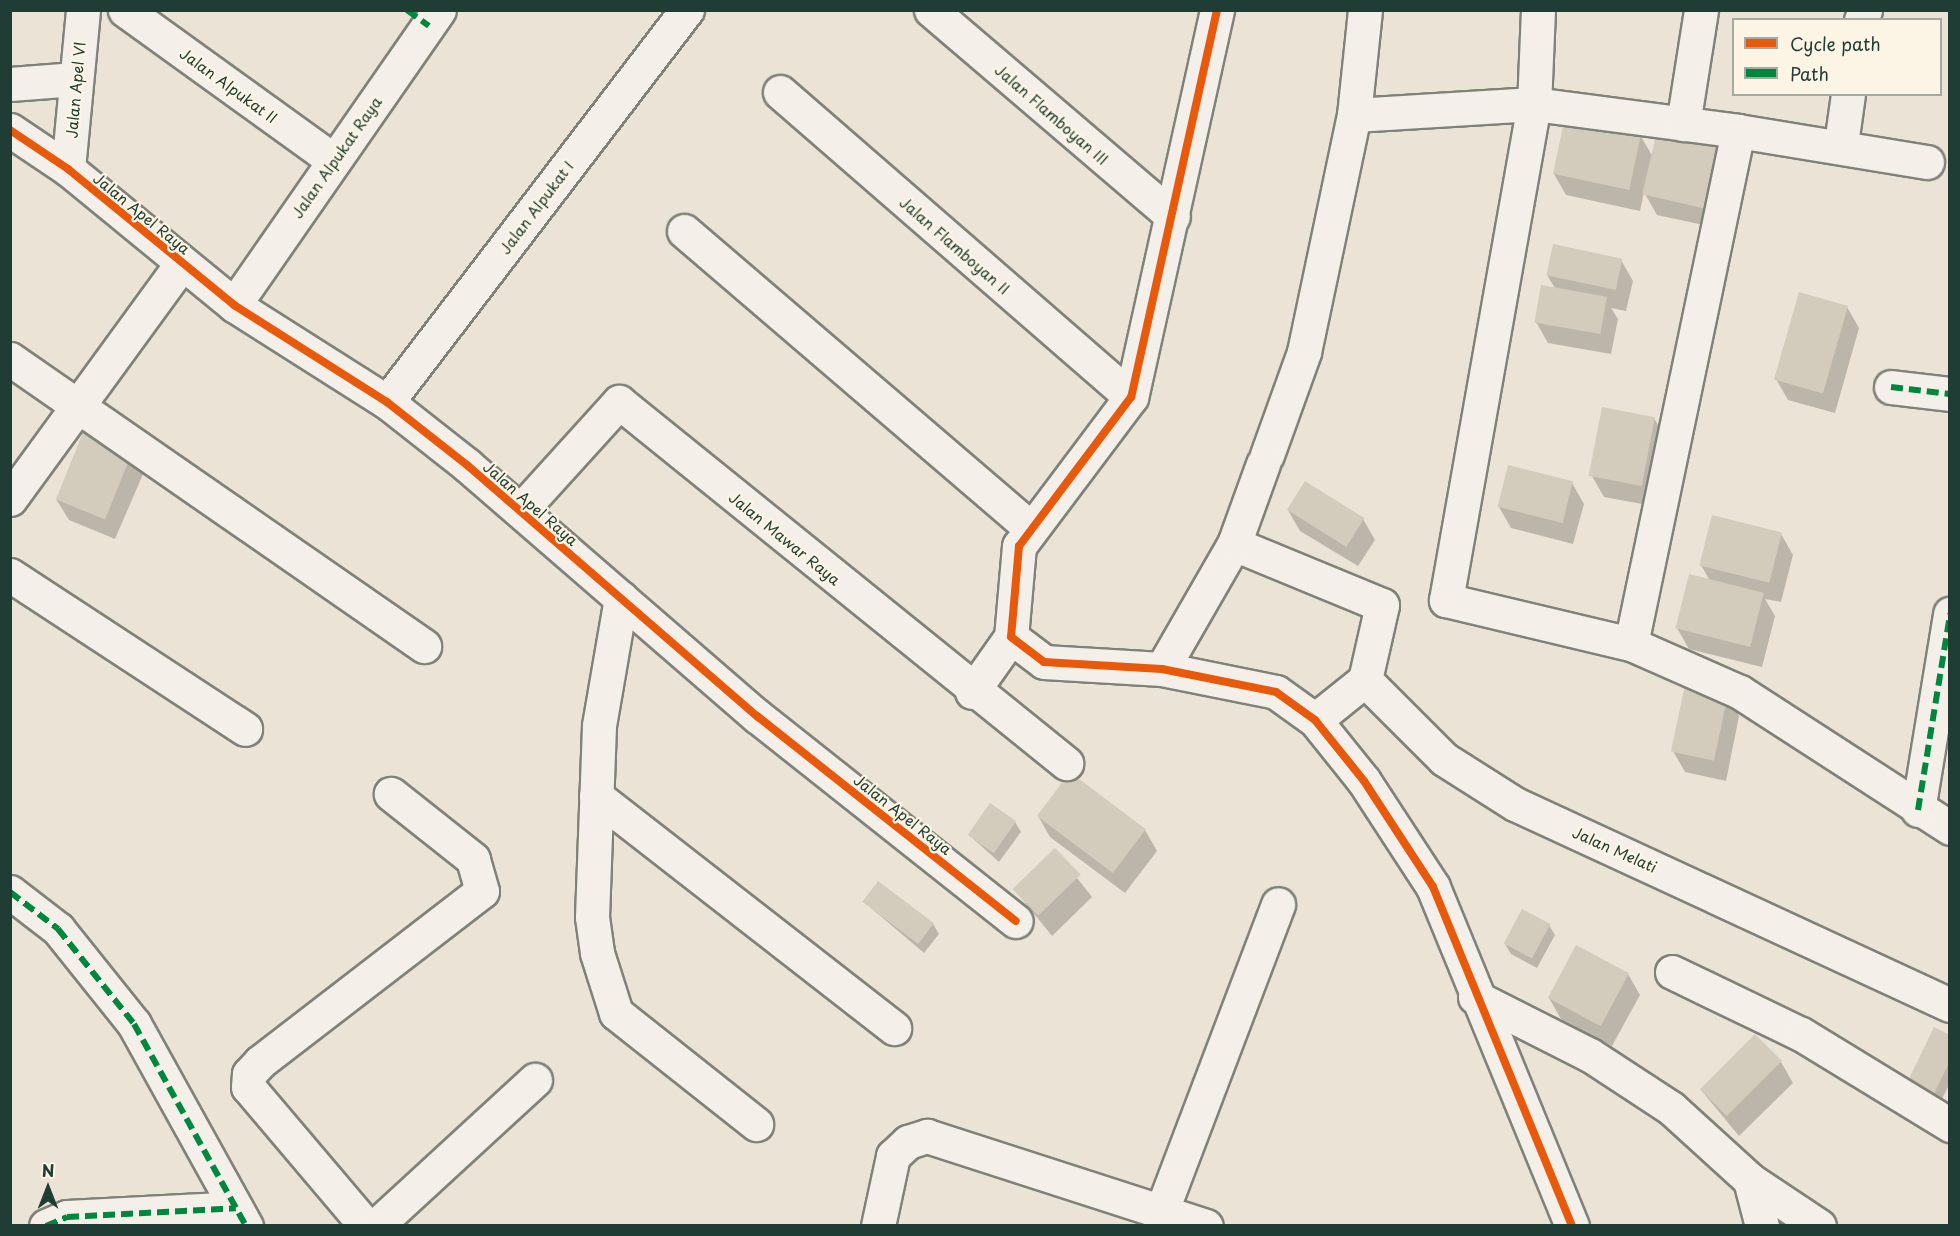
<!DOCTYPE html>
<style>
body{margin:0}
#map{position:relative;width:1960px;height:1236px;overflow:hidden;background:#ebe3d5;font-family:"Playpen Sans",sans-serif}
div>[style]{position:absolute}
.shadow>*{inset:0;background:#0003}
.building>*{inset:0;background:#d3cbbb;transform-origin:0 0}
.roads{filter:drop-shadow(2px 0 #80827a) drop-shadow(-2px 0 #80827a) drop-shadow(0 2px #80827a) drop-shadow(0 -2px #80827a)}
.street>*{height:33px;margin:-16.5px;padding:0 16.5px;transform-origin:16.5px;border-radius:16.5px;background:#f4f0e9}
.quiet>*{height:6px;margin-top:-3px;transform-origin:0;background:repeating-linear-gradient(90deg,#00873e 0 12px,transparent 0 18px)}
.cycleway>*{height:8px;margin:-4px;padding:0 4px;transform-origin:4px;border-radius:4px;background:#e8590c}
span{translate:-50% -50%;white-space:nowrap;text-align:center;line-height:1.15;-webkit-text-stroke:4.5px #fcf5e5;paint-order:stroke}
.street-label{font-size:15px;color:#1f3d34}
.frame{position:absolute;inset:0;border:12px solid #1f3d34;pointer-events:none}
.legend{position:absolute;left:1732px;top:18px;width:210px;height:78px;box-sizing:border-box;background:#fcf5e5;border:2px solid #a4ab9e;margin:0;padding:8px 10px;list-style:none;font-size:18px;color:#1f3d34}
.legend li{display:flex;align-items:center;gap:12px;height:30px}
.legend b{width:30px;border:2px solid #a4ab9e}
.north{position:absolute;left:18px;top:1158px;width:60px;height:60px;-webkit-text-stroke:4px #fcf5e5;paint-order:stroke;rotate:0deg;font-size:16px;font-weight:700;line-height:24px;text-align:center;color:#1f3d34}
.north::after{content:'';display:block;margin:auto;width:21px;height:27px;background:#1f3d34;clip-path:polygon(50% 0,100% 100%,50% 72%,0 100%)}
</style>
<div id="map">
<div class="shadow">
<div style="clip-path:polygon(1659px 128px,1722px 229px,1657px 215px,1644px 192px,1640px 211px,1566px 195px,1554px 174px,1640px 135px,1653px 157px)"></div>
<div style="clip-path:polygon(1621px 260px,1633px 281px,1626px 311px,1611px 308px,1618px 319px,1611px 354px,1548px 343px,1536px 322px,1556px 290px,1547px 275px)"></div>
<div style="clip-path:polygon(1847px 307px,1859px 328px,1835px 413px,1788px 400px,1776px 379px)"></div>
<div style="clip-path:polygon(1654px 418px,1666px 439px,1653px 506px,1604px 497px,1592px 476px)"></div>
<div style="clip-path:polygon(132px 451px,144px 472px,115px 539px,69px 520px,56px 499px)"></div>
<div style="clip-path:polygon(1572px 483px,1584px 504px,1573px 544px,1511px 528px,1499px 507px)"></div>
<div style="clip-path:polygon(1288px 510px,1363px 519px,1375px 540px,1358px 566px,1300px 531px)"></div>
<div style="clip-path:polygon(1781px 534px,1793px 555px,1781px 602px,1765px 599px,1775px 616px,1762px 667px,1689px 649px,1677px 628px,1710px 581px,1701px 565px)"></div>
<div style="clip-path:polygon(1727px 696px,1739px 716px,1726px 781px,1685px 772px,1673px 751px)"></div>
<div style="clip-path:polygon(1038px 816px,1145px 830px,1157px 851px,1125px 893px,1050px 837px)"></div>
<div style="clip-path:polygon(1015px 822px,1021px 832px,999px 862px,969px 835px)"></div>
<div style="clip-path:polygon(1055px 850px,1092px 897px,1052px 936px,1015px 890px)"></div>
<div style="clip-path:polygon(864px 902px,933px 924px,939px 934px,924px 953px)"></div>
<div style="clip-path:polygon(1549px 925px,1555px 935px,1537px 968px,1511px 954px,1505px 944px)"></div>
<div style="clip-path:polygon(1628px 974px,1640px 995px,1612px 1046px,1561px 1019px,1549px 998px)"></div>
<div style="clip-path:polygon(1950px 1036px,1950px 1083px,1939px 1105px,1909px 1083px)"></div>
<div style="clip-path:polygon(1781px 1062px,1793px 1083px,1739px 1136px,1701px 1090px)"></div>
</div>
<div class="building">
<div style="left:1565px;top:117px;width:78px;height:58px;rotate:12deg"></div>
<div style="left:1658px;top:126px;width:69px;height:70px;rotate:13deg"></div>
<div style="left:1553px;top:244px;width:71px;height:32px;rotate:12deg"></div>
<div style="left:1541px;top:285px;width:67px;height:38px;rotate:10deg"></div>
<div style="left:1799px;top:292px;width:51px;height:91px;rotate:16deg"></div>
<div style="left:1602px;top:407px;width:54px;height:70px;rotate:11deg"></div>
<div style="left:84px;top:430px;width:53px;height:75px;rotate:22deg"></div>
<div style="left:1508px;top:465px;width:67px;height:43px;rotate:14deg"></div>
<div style="left:1305px;top:481px;width:70px;height:34px;rotate:32deg"></div>
<div style="left:1712px;top:515px;width:72px;height:52px;rotate:14deg"></div>
<div style="left:1689px;top:574px;width:77px;height:56px;rotate:14deg"></div>
<div style="left:1685px;top:685px;width:44px;height:68px;rotate:12deg"></div>
<div style="left:1070px;top:772px;width:95px;height:55px;rotate:37deg"></div>
<div style="left:990px;top:803px;width:32px;height:39px;rotate:35deg"></div>
<div style="left:1055px;top:848px;width:37px;height:59px;rotate:46deg"></div>
<div style="left:878px;top:881px;width:70px;height:26px;rotate:37deg"></div>
<div style="left:1522px;top:909px;width:32px;height:39px;rotate:28deg"></div>
<div style="left:1576px;top:945px;width:60px;height:60px;rotate:28deg"></div>
<div style="clip-path:polygon(1934px 1027px,1950px 1035px,1950px 1061px,1933px 1096px,1907px 1083px)"></div>
<div style="left:1755px;top:1034px;width:38px;height:78px;rotate:45deg"></div>
</div>
<div class="roads">
<div class="street">
<div style="left:125px;top:10px;width:256px;rotate:35.8deg"></div>
<div style="left:931px;top:10px;width:318px;rotate:40.5deg"></div>
<div style="left:1217px;top:10px;width:396px;rotate:102.5deg"></div>
<div style="left:1131px;top:397px;width:186px;rotate:126.9deg"></div>
<div style="left:1019px;top:546px;width:91px;rotate:95deg"></div>
<div style="left:1011px;top:637px;width:41px;rotate:37.1deg"></div>
<div style="left:1044px;top:662px;width:118px;rotate:3.4deg"></div>
<div style="left:1162px;top:669px;width:116px;rotate:11.4deg"></div>
<div style="left:1276px;top:692px;width:48px;rotate:35.7deg"></div>
<div style="left:1315px;top:720px;width:78px;rotate:51.2deg"></div>
<div style="left:1364px;top:781px;width:126px;rotate:56.9deg"></div>
<div style="left:1433px;top:887px;width:366px;rotate:67.7deg"></div>
<div style="left:1538px;top:10px;width:94px;rotate:92.4deg"></div>
<div style="left:1534px;top:104px;width:504px;rotate:100.06deg"></div>
<div style="left:1446px;top:600px;width:190px;rotate:13.4deg"></div>
<div style="left:1861px;top:20px;width:11px;rotate:-68deg"></div>
<div style="left:10px;top:84px;width:66px;rotate:-4.3deg"></div>
<div style="left:780px;top:92px;width:465px;rotate:41deg"></div>
<div style="left:1354px;top:115px;width:180px;rotate:-3.5deg"></div>
<div style="left:1534px;top:104px;width:206px;rotate:7.5deg"></div>
<div style="left:1683px;top:124px;width:115px;rotate:-81deg"></div>
<div style="left:10px;top:130px;width:70px;rotate:33.9deg"></div>
<div style="left:68px;top:169px;width:215px;rotate:39.3deg"></div>
<div style="left:234px;top:305px;width:181px;rotate:32.4deg"></div>
<div style="left:387px;top:402px;width:102px;rotate:38.2deg"></div>
<div style="left:467px;top:465px;width:384px;rotate:40.9deg"></div>
<div style="left:757px;top:716px;width:330px;rotate:38.4deg"></div>
<div style="left:1841px;top:144px;width:50px;rotate:-82deg"></div>
<div style="left:1927px;top:162px;width:192px;rotate:-170.7deg"></div>
<div style="left:1738px;top:131px;width:524px;rotate:101.78deg"></div>
<div style="left:1631px;top:644px;width:119px;rotate:23.8deg"></div>
<div style="left:1740px;top:692px;width:250px;rotate:32.9deg"></div>
<div style="left:68px;top:169px;width:160px;rotate:-84.6deg"></div>
<div style="left:684px;top:231px;width:456px;rotate:40.6deg"></div>
<div style="left:234px;top:305px;width:359px;rotate:-55.2deg"></div>
<div style="left:10px;top:359px;width:504px;rotate:34.73deg"></div>
<div style="left:1891px;top:387px;width:59px;rotate:6.8deg"></div>
<div style="left:387px;top:402px;width:494px;rotate:-52.6deg"></div>
<div style="left:1267px;top:455px;width:109px;rotate:-70.2deg"></div>
<div style="left:1304px;top:352px;width:242px;rotate:-78.1deg"></div>
<div style="left:1354px;top:115px;width:106px;rotate:-84deg"></div>
<div style="left:10px;top:499px;width:292px;rotate:-53.9deg"></div>
<div style="left:521px;top:510px;width:146px;rotate:-47.8deg"></div>
<div style="left:619px;top:402px;width:575px;rotate:38.92deg"></div>
<div style="left:1234px;top:544px;width:160px;rotate:22.4deg"></div>
<div style="left:1382px;top:605px;width:77px;rotate:102.8deg"></div>
<div style="left:10px;top:575px;width:281px;rotate:33.2deg"></div>
<div style="left:621px;top:598px;width:130px;rotate:99.8deg"></div>
<div style="left:599px;top:726px;width:191px;rotate:92.1deg"></div>
<div style="left:592px;top:917px;width:36px;rotate:82deg"></div>
<div style="left:597px;top:953px;width:63px;rotate:72.4deg"></div>
<div style="left:616px;top:1013px;width:179px;rotate:38.4deg"></div>
<div style="left:1162px;top:669px;width:144px;rotate:-60.1deg"></div>
<div style="left:1234px;top:544px;width:85px;rotate:-70.1deg"></div>
<div style="left:972px;top:692px;width:67px;rotate:-54.7deg"></div>
<div style="left:1315px;top:720px;width:64px;rotate:-38.7deg"></div>
<div style="left:1365px;top:680px;width:112px;rotate:45deg"></div>
<div style="left:1444px;top:759px;width:84px;rotate:32.4deg"></div>
<div style="left:1515px;top:804px;width:479px;rotate:24.8deg"></div>
<div style="left:596px;top:796px;width:378px;rotate:37.9deg"></div>
<div style="left:1918px;top:810px;width:199px;rotate:-80.7deg"></div>
<div style="left:10px;top:892px;width:61px;rotate:37.6deg"></div>
<div style="left:58px;top:929px;width:122px;rotate:51.3deg"></div>
<div style="left:134px;top:1024px;width:231px;rotate:61deg"></div>
<div style="left:1672px;top:972px;width:143px;rotate:25.7deg"></div>
<div style="left:1801px;top:1034px;width:175px;rotate:31.4deg"></div>
<div style="left:1475px;top:997px;width:129px;rotate:26.8deg"></div>
<div style="left:1590px;top:1055px;width:97px;rotate:33.2deg"></div>
<div style="left:1671px;top:1108px;width:107px;rotate:42.3deg"></div>
<div style="left:1750px;top:1180px;width:83px;rotate:33.7deg"></div>
<div style="left:1750px;top:1180px;width:48px;rotate:75.4deg"></div>
<div style="left:1162px;top:1210px;width:327px;rotate:-69.2deg"></div>
<div style="left:46px;top:1226px;width:23px;rotate:-23deg"></div>
<div style="left:67px;top:1217px;width:169px;rotate:-3deg"></div>
<div style="left:366px;top:1226px;width:182px;rotate:-130.3deg"></div>
<div style="left:248px;top:1087px;width:13px;rotate:-86deg"></div>
<div style="left:249px;top:1074px;width:16px;rotate:-47deg"></div>
<div style="left:260px;top:1062px;width:280px;rotate:-37.6deg"></div>
<div style="left:482px;top:891px;width:33px;rotate:-106deg"></div>
<div style="left:473px;top:859px;width:105px;rotate:-141.6deg"></div>
<div style="left:376px;top:1226px;width:216px;rotate:-42.6deg"></div>
<div style="left:878px;top:1226px;width:72px;rotate:-77.9deg"></div>
<div style="left:893px;top:1156px;width:21px;rotate:-43deg"></div>
<div style="left:908px;top:1142px;width:20px;rotate:-18deg"></div>
<div style="left:927px;top:1136px;width:293px;rotate:17.9deg"></div>
</div>
</div>
<div class="quiet">
<div style="left:407px;top:10px;width:27px;rotate:36deg"></div>
<div style="left:1891px;top:387px;width:59px;rotate:6.8deg"></div>
<div style="left:1918px;top:810px;width:199px;rotate:-80.7deg"></div>
<div style="left:10px;top:892px;width:61px;rotate:37.6deg"></div>
<div style="left:58px;top:929px;width:122px;rotate:51.3deg"></div>
<div style="left:134px;top:1024px;width:231px;rotate:61deg"></div>
<div style="left:46px;top:1226px;width:23px;rotate:-23deg"></div>
<div style="left:67px;top:1217px;width:169px;rotate:-3deg"></div>
</div>
<div class="cycleway">
<div style="left:1217px;top:10px;width:396px;rotate:102.5deg"></div>
<div style="left:1131px;top:397px;width:186px;rotate:126.9deg"></div>
<div style="left:1019px;top:546px;width:91px;rotate:95deg"></div>
<div style="left:1011px;top:637px;width:41px;rotate:37.1deg"></div>
<div style="left:1044px;top:662px;width:118px;rotate:3.4deg"></div>
<div style="left:1162px;top:669px;width:116px;rotate:11.4deg"></div>
<div style="left:1276px;top:692px;width:48px;rotate:35.7deg"></div>
<div style="left:1315px;top:720px;width:78px;rotate:51.2deg"></div>
<div style="left:1364px;top:781px;width:126px;rotate:56.9deg"></div>
<div style="left:1433px;top:887px;width:366px;rotate:67.7deg"></div>
<div style="left:10px;top:130px;width:70px;rotate:33.9deg"></div>
<div style="left:68px;top:169px;width:215px;rotate:39.3deg"></div>
<div style="left:234px;top:305px;width:181px;rotate:32.4deg"></div>
<div style="left:387px;top:402px;width:102px;rotate:38.2deg"></div>
<div style="left:467px;top:465px;width:384px;rotate:40.9deg"></div>
<div style="left:757px;top:716px;width:330px;rotate:38.4deg"></div>
</div>
<div class="street-label">
<span style="left:229px;top:85px;rotate:36deg">Jalan Alpukat II</span>
<span style="left:75px;top:90px;rotate:-85deg">Jalan Apel VI</span>
<span style="left:1052px;top:114px;rotate:41deg">Jalan Flamboyan III</span>
<span style="left:336px;top:157px;rotate:-55deg">Jalan Alpukat Raya</span>
<span style="left:536px;top:207px;rotate:-53deg">Jalan Alpukat I</span>
<span style="left:142px;top:213px;rotate:39deg">Jalan Apel Raya</span>
<span style="left:955px;top:245px;rotate:41deg">Jalan Flamboyan II</span>
<span style="left:531px;top:503px;rotate:41deg">Jalan Apel Raya</span>
<span style="left:785px;top:538px;rotate:39deg">Jalan Mawar Raya</span>
<span style="left:903px;top:814px;rotate:38deg">Jalan Apel Raya</span>
<span style="left:1615px;top:849px;rotate:24deg">Jalan Melati</span>
</div>
<div class="frame"></div>
<ul class="legend">
<li><b style="height:8px;background:#e8590c"></b>Cycle path</li>
<li><b style="height:8px;background:#00873e"></b>Path</li>
</ul>
<div class="north">N</div>
</div>
